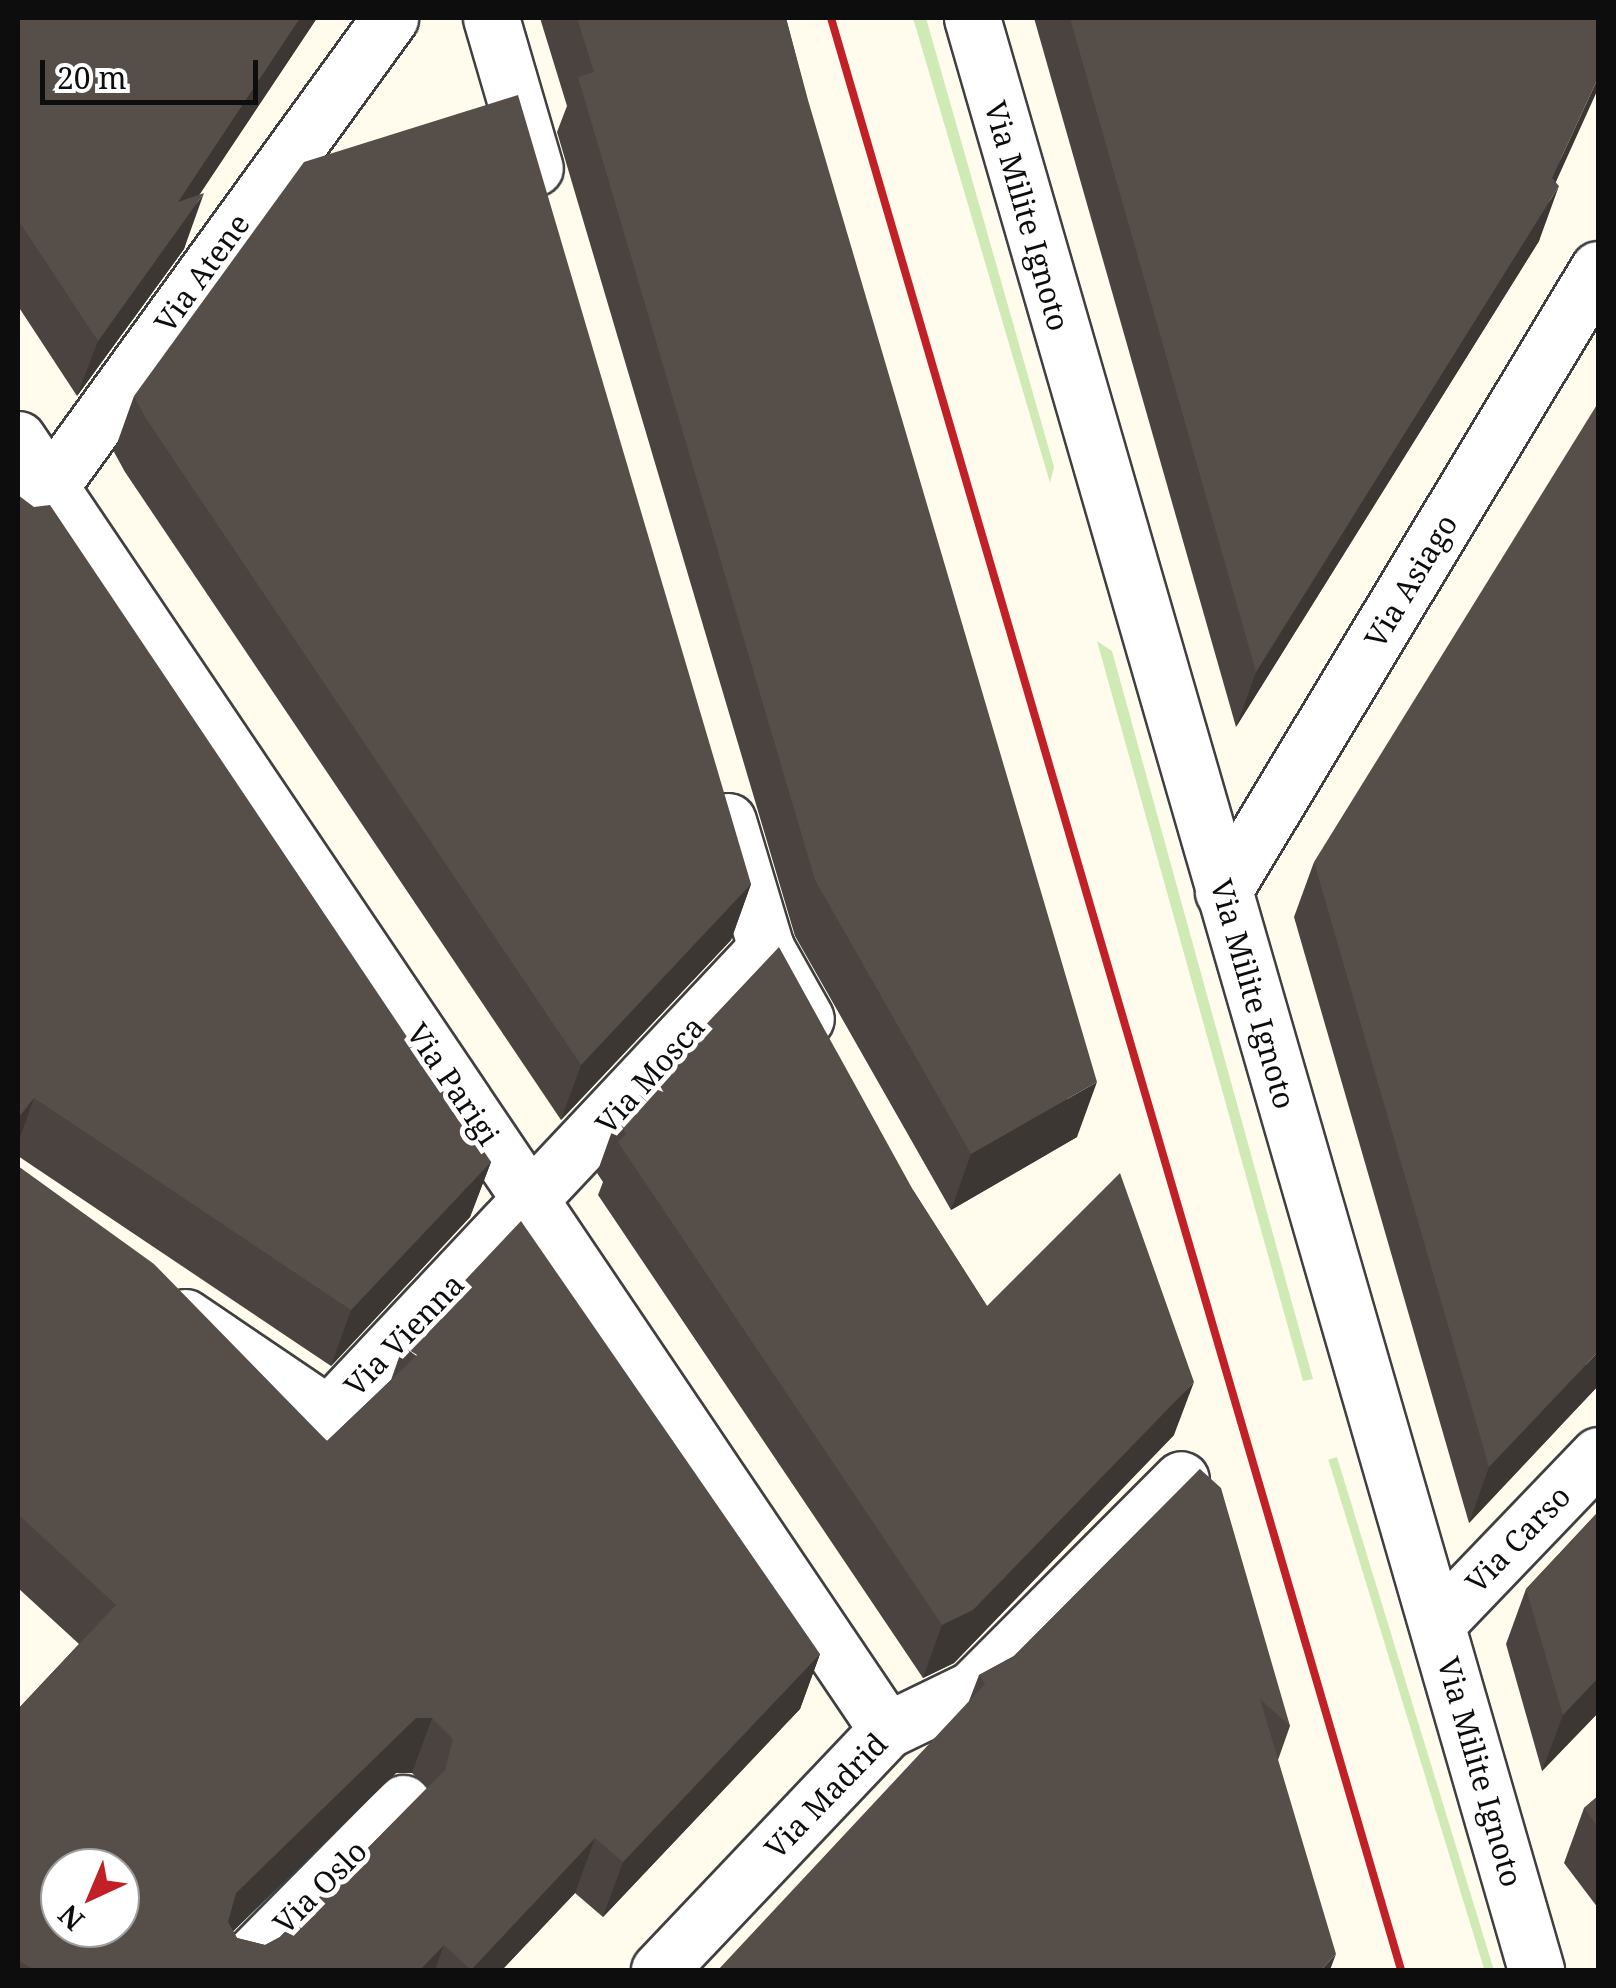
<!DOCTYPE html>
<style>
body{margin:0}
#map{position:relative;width:1616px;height:1988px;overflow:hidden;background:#fffced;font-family:"Noto Serif",serif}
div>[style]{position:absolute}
.green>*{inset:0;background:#d0eab6;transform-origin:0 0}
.roads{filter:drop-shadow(2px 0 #404040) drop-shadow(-2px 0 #404040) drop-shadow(0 2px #404040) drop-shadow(0 -2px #404040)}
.minor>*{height:55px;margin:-27.5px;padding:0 27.5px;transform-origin:27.5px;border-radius:27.5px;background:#fff}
.tertiary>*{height:55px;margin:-27.5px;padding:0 27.5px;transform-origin:27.5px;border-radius:27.5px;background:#fff}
.rail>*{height:8px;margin:-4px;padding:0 4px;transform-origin:4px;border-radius:4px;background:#c12126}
.wall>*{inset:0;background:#4a433f}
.shaded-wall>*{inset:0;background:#3c3733}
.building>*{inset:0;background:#564e49}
span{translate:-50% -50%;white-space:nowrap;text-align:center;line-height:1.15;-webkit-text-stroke:10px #fff;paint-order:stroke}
.street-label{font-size:30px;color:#0d0d0d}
.frame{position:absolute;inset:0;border:20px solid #0d0d0d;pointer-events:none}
.north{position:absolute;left:40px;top:1848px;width:100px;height:100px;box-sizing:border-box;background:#fff;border:2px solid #9e9e9e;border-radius:50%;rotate:224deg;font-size:28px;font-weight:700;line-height:40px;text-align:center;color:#0d0d0d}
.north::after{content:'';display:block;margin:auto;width:35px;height:45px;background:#c12126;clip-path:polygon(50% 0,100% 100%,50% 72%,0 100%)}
.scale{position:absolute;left:40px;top:60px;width:218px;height:45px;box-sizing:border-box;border:5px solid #0d0d0d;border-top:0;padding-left:12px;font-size:30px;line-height:35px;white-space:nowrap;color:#0d0d0d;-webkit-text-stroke:8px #fff;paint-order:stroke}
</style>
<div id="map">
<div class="green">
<div style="clip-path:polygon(913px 18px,926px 18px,1054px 467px,1050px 483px)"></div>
<div style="clip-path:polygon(1097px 641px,1112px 651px,1313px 1379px,1303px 1381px)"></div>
<div style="left:1337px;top:1457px;width:536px;height:9px;rotate:73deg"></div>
</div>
<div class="roads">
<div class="minor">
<div style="left:491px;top:18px;width:156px;rotate:73.7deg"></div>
<div style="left:18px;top:439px;width:1556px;rotate:56.05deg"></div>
<div style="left:18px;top:531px;width:634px;rotate:-54.05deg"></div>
<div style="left:728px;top:821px;width:133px;rotate:73.3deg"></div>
<div style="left:766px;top:948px;width:81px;rotate:60.6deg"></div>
<div style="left:1223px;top:892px;width:727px;rotate:-58.96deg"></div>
<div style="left:185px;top:1317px;width:173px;rotate:34.1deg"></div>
<div style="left:328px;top:1414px;width:640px;rotate:-46.77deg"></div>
<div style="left:1438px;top:1622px;width:231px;rotate:-46.2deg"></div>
<div style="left:238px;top:1970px;width:235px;rotate:-45.3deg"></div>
<div style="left:659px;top:1970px;width:331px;rotate:-46.5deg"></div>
<div style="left:887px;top:1730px;width:94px;rotate:-25.8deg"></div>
<div style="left:972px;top:1689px;width:296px;rotate:-45.1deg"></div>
</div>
<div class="tertiary">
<div style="left:972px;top:18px;width:2032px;rotate:73.88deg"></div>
</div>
</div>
<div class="rail">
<div style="left:831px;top:18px;width:2034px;rotate:73.72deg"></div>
</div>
<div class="wall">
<div style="clip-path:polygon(18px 18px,317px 18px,199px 195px,184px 249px,77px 396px,18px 306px)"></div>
<div style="clip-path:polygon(540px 18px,786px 18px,1077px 1137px,951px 1210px,795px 936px,557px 132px,567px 106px)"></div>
<div style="clip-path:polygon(1034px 18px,1598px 18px,1539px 241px,1236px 727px)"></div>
<div style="clip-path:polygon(134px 396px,751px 884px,731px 940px,561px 1120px,125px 472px,114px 452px)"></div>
<div style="clip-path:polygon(18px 495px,491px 1162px,470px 1217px,331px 1366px,18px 1156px)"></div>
<div style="clip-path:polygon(1314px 862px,1598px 1386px,1469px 1523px,1294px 917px)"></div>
<div style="clip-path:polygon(616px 1120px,913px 1190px,987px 1306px,1174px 1435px,954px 1663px,923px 1678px,598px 1195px,603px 1182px,597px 1173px)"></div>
<div style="clip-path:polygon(evenodd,18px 1166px,327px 1441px,391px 1380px,403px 1346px,820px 1654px,800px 1709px,603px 1917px,575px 1893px,502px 1970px,18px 1970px,18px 1709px,79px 1644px,18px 1588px,18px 1166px,396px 1773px,412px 1773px,427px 1788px,280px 1937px,265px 1945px,237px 1938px,233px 1931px,396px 1773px)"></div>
<div style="clip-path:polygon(1200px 1469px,1290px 1726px,1278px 1760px,969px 1701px,979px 1675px,1014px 1656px)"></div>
<div style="clip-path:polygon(1598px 1512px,1598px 1713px,1542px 1771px,1506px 1644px,1526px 1589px)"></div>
<div style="clip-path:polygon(1598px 1796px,1598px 1908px,1564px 1863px,1584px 1808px)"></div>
</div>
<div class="shaded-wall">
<div style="clip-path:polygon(300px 18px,317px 18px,158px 257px,178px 202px)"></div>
<div style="clip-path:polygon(1598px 78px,1598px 89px,1541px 215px,1559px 186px,1539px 241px,1236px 727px,1256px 672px,1552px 178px)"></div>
<div style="clip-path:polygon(204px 193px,184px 249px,77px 396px,98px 341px)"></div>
<div style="clip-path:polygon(751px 884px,731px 940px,561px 1120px,581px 1065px)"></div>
<div style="clip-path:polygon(1097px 1082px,1077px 1137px,951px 1210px,971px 1154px)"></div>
<div style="clip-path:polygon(34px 1098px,18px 1143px,18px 1118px)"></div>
<div style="clip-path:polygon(491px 1162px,470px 1217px,331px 1366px,351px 1310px)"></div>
<div style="clip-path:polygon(1598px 1352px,1598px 1386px,1469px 1523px,1489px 1467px)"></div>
<div style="clip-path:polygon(1194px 1382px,1174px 1435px,954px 1663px,923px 1678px,942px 1625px)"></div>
<div style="clip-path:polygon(820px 1654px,800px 1709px,603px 1917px,623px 1862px)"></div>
<div style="clip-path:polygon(1598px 1678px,1598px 1713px,1542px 1771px,1563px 1715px)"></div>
<div style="clip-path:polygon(416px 1718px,432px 1718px,412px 1773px,396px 1773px,216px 1948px,236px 1893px)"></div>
<div style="clip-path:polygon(595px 1838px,575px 1893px,502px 1970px,471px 1970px)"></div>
<div style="clip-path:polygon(444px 1945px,435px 1970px,420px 1970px)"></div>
<div style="clip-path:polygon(1336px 1954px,1330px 1970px,1321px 1970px)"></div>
</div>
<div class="building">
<div style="clip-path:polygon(18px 18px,300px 18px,178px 202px,204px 193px,98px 341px,18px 220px)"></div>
<div style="clip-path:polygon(577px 18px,786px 18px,808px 100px,1097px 1082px,971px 1154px,815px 880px,578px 77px,594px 72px)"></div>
<div style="clip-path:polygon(1070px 18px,1598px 18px,1598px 78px,1552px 178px,1559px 186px,1256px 672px)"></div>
<div style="clip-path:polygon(518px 95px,751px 884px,581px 1065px,145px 417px,134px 396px,304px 162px)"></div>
<div style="clip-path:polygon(1598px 403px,1598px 1352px,1489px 1467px,1314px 862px)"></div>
<div style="clip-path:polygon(18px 495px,34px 507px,50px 505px,491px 1162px,351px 1310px,34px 1098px,18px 1118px)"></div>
<div style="clip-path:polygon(779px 947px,913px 1190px,987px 1306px,1120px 1173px,1194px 1382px,973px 1610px,942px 1625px,618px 1142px,626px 1134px,616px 1120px)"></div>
<div style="clip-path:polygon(evenodd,18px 1166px,154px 1264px,327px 1441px,417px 1355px,403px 1346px,521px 1221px,820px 1654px,623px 1862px,595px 1838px,471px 1970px,444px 1945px,420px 1970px,34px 1970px,18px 1960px,18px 1709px,116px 1605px,18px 1514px,18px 1166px,416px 1718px,432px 1718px,453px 1739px,445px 1770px,280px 1937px,265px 1945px,237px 1938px,228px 1922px,236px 1893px,416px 1718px,18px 1166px,60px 1868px,120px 1868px,120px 1928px,60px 1928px,60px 1868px)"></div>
<div style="clip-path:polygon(1200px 1469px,1221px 1488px,1290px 1726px,1260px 1699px,1336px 1954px,1321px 1970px,718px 1970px,985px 1684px,979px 1675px,1014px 1656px)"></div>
<div style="clip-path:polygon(1598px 1512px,1598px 1678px,1563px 1715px,1526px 1589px)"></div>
<div style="clip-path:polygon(1598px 1796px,1598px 1827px,1584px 1808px)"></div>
</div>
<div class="street-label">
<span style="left:1027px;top:216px;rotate:74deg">Via Milite Ignoto</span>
<span style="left:202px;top:273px;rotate:-54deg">Via Atene</span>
<span style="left:1411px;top:581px;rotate:-59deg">Via Asiago</span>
<span style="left:1253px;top:994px;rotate:74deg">Via Milite Ignoto</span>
<span style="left:650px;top:1075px;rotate:-48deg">Via Mosca</span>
<span style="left:453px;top:1084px;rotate:56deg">Via Parigi</span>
<span style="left:404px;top:1335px;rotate:-46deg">Via Vienna</span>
<span style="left:1518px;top:1539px;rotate:-46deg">Via Carso</span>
<span style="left:1480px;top:1772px;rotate:74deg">Via Milite Ignoto</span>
<span style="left:826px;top:1796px;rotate:-46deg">Via Madrid</span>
<span style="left:320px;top:1887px;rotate:-45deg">Via Oslo</span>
</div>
<div class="frame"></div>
<div class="north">N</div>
<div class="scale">20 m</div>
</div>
